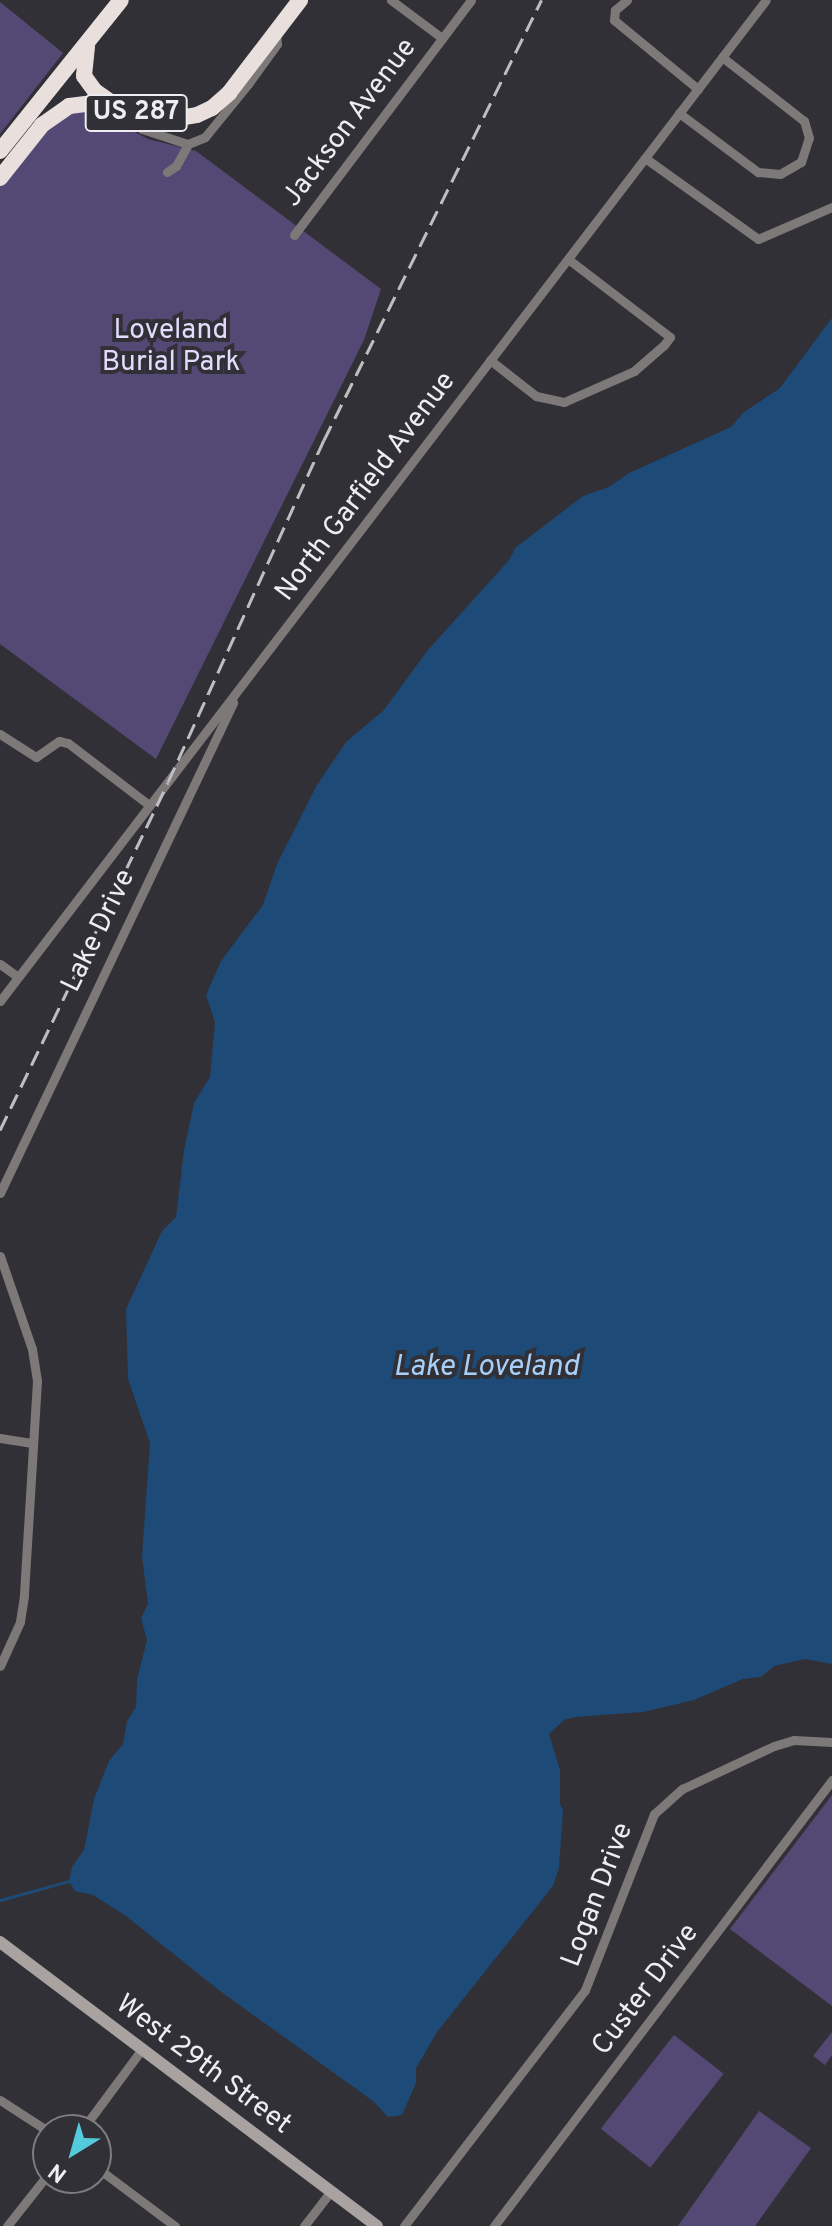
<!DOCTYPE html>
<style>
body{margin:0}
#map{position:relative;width:832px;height:2226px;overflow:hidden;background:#313036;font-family:Overpass,sans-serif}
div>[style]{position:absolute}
.green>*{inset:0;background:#544974;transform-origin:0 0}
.water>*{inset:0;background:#1d4a76}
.stream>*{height:3px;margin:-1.5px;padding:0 1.5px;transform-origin:1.5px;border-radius:1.5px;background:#1d4a76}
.street>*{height:9px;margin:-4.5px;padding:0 4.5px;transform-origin:4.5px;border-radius:4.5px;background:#7d7978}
.secondary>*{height:12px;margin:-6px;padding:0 6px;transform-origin:6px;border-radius:6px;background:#a9a2a1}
.highway>*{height:16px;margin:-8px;padding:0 8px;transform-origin:8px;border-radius:8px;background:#e9dfdc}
.rail>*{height:3px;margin-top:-1.5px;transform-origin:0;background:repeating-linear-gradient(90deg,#bebdc2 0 16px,transparent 0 24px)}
span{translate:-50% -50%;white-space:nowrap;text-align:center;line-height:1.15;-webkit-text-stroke:8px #313036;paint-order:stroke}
.shield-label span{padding:2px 6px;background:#313036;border:2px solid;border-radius:6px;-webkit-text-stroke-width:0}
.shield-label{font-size:26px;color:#eeedf1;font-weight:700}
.street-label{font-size:28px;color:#eeedf1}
.park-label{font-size:28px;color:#e4dcff}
.water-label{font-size:30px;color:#a8cff8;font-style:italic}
.north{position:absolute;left:32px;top:2114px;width:80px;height:80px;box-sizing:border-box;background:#313036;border:2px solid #7d7c81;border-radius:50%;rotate:217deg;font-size:22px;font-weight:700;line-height:32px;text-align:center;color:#eeedf1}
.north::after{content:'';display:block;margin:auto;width:28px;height:36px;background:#54cadd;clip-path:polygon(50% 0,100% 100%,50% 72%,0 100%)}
</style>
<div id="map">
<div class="green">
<div style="clip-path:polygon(0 2px,63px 53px,0 134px)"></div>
<div style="clip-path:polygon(96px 110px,115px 114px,131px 130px,148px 139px,196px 151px,381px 289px,364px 340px,156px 759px,0 644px,0 186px,48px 124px,69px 111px)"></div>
<div style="clip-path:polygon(832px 1795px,832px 2006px,730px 1929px)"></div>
<div style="clip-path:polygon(832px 2032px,832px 2055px,825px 2065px,813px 2056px)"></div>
<div style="left:674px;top:2035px;width:63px;height:119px;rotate:38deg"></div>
<div style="clip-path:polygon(759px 2111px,811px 2148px,755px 2226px,678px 2226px)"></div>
</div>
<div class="water">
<div style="clip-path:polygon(832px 318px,832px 1664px,805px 1659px,774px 1666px,761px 1677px,743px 1679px,694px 1700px,644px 1712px,575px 1717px,564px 1720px,549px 1734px,560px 1770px,560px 1804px,563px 1810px,559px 1868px,553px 1886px,437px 2032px,416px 2068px,416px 2083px,402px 2115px,388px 2117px,373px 2101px,220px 1991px,126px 1916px,93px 1895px,75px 1891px,69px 1881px,72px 1867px,84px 1850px,94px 1799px,109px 1761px,123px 1744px,127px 1721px,136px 1707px,137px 1680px,147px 1640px,141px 1618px,148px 1604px,142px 1556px,150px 1443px,128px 1379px,126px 1309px,162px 1231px,176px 1217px,184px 1150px,194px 1103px,210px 1077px,215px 1022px,206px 995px,221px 961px,263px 905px,277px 864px,317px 785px,346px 742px,383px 711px,428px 650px,510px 559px,515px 548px,583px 496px,609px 487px,629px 473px,731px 427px,744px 412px,780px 388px)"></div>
</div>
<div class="stream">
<div style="left:0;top:1900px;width:72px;rotate:-15.4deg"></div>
</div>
<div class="street">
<div style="left:391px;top:0;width:64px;rotate:36.7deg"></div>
<div style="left:627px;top:0;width:16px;rotate:140deg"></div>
<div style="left:615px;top:10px;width:10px;rotate:96deg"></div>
<div style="left:614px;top:20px;width:109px;rotate:39.4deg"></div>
<div style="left:131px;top:111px;width:21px;rotate:59deg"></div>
<div style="left:142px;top:129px;width:48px;rotate:18.1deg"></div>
<div style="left:679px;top:113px;width:99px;rotate:36.8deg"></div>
<div style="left:758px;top:172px;width:22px;rotate:5deg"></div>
<div style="left:780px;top:174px;width:24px;rotate:-30deg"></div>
<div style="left:801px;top:162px;width:25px;rotate:-72deg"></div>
<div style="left:809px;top:138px;width:18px;rotate:-106deg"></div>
<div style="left:804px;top:121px;width:104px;rotate:-142deg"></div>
<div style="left:645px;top:158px;width:139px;rotate:35.6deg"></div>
<div style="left:758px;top:239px;width:81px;rotate:-23.4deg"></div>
<div style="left:167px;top:172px;width:11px;rotate:-34deg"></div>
<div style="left:176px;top:166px;width:25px;rotate:-61deg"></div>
<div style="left:188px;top:144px;width:18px;rotate:-22deg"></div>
<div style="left:205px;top:137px;width:68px;rotate:-50.9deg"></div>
<div style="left:248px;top:84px;width:49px;rotate:-54.1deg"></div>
<div style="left:277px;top:44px;width:12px;rotate:-95deg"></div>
<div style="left:294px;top:235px;width:294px;rotate:-53deg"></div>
<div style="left:490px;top:360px;width:58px;rotate:38deg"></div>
<div style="left:536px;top:396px;width:29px;rotate:12deg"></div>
<div style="left:564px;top:402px;width:77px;rotate:-23.9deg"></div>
<div style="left:634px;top:371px;width:40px;rotate:-41deg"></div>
<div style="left:664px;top:345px;width:10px;rotate:-53deg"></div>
<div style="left:670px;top:337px;width:128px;rotate:-142.6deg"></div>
<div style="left:0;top:734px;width:43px;rotate:32.6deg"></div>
<div style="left:36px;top:757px;width:28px;rotate:-35deg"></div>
<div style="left:59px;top:741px;width:9px;rotate:13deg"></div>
<div style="left:68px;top:743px;width:102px;rotate:37.4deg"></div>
<div style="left:0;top:964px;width:22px;rotate:36deg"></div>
<div style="left:0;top:1001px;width:1260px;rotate:-52.58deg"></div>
<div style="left:0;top:1193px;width:543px;rotate:-64.57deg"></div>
<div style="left:0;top:1256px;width:98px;rotate:71deg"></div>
<div style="left:32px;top:1349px;width:32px;rotate:81deg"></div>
<div style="left:37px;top:1381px;width:215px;rotate:93.5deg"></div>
<div style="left:24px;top:1596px;width:26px;rotate:99deg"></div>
<div style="left:20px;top:1622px;width:48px;rotate:114.4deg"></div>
<div style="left:0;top:1438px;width:33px;rotate:9deg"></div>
<div style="left:0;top:2100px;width:57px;rotate:32.9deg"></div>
<div style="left:82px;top:2130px;width:101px;rotate:-53.5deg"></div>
<div style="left:96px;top:2167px;width:99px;rotate:36.8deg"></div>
<div style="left:7px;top:2226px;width:66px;rotate:-51.7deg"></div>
<div style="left:304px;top:2226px;width:44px;rotate:-52.4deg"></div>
<div style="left:404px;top:2226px;width:297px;rotate:-52.5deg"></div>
<div style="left:585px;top:1990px;width:189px;rotate:-68.6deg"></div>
<div style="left:654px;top:1814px;width:38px;rotate:-42deg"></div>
<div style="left:682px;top:1789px;width:102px;rotate:-25.1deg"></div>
<div style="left:774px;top:1746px;width:21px;rotate:-17deg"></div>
<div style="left:794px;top:1740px;width:38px;rotate:3deg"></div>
<div style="left:494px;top:2226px;width:560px;rotate:-52.84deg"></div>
</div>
<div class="secondary">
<div style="left:0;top:1942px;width:472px;rotate:37deg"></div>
</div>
<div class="highway">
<div style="left:87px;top:47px;width:29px;rotate:96deg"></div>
<div style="left:84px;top:76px;width:19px;rotate:54deg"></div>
<div style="left:95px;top:91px;width:21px;rotate:35deg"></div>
<div style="left:0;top:151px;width:193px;rotate:-51.3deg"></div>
<div style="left:0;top:178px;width:68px;rotate:-51.6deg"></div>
<div style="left:42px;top:125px;width:33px;rotate:-35deg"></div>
<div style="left:69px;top:106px;width:31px;rotate:-7deg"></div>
<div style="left:100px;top:102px;width:68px;rotate:15.3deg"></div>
<div style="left:166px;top:120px;width:31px;rotate:-9deg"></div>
<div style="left:197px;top:115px;width:17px;rotate:-25deg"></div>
<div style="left:212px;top:108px;width:23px;rotate:-41deg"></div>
<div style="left:229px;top:93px;width:117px;rotate:-52.6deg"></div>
</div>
<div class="rail">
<div style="left:0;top:1130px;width:386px;rotate:-64.2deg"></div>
<div style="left:168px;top:782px;width:376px;rotate:-65.5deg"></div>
<div style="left:324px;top:440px;width:491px;rotate:-63.7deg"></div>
</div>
<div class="shield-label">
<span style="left:136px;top:113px">US 287</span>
</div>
<div class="street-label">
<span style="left:350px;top:123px;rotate:-53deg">Jackson Avenue</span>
<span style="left:366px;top:487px;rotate:-53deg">North Garfield Avenue</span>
<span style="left:99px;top:931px;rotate:-64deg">Lake Drive</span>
<span style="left:598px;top:1895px;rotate:-69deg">Logan Drive</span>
<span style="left:646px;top:1990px;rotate:-53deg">Custer Drive</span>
<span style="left:203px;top:2065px;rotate:37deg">West 29th Street</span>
</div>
<div class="park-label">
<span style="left:171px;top:347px">Loveland<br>Burial Park</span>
</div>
<div class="water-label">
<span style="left:486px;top:1368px">Lake Loveland</span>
</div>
<div class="north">N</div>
</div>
